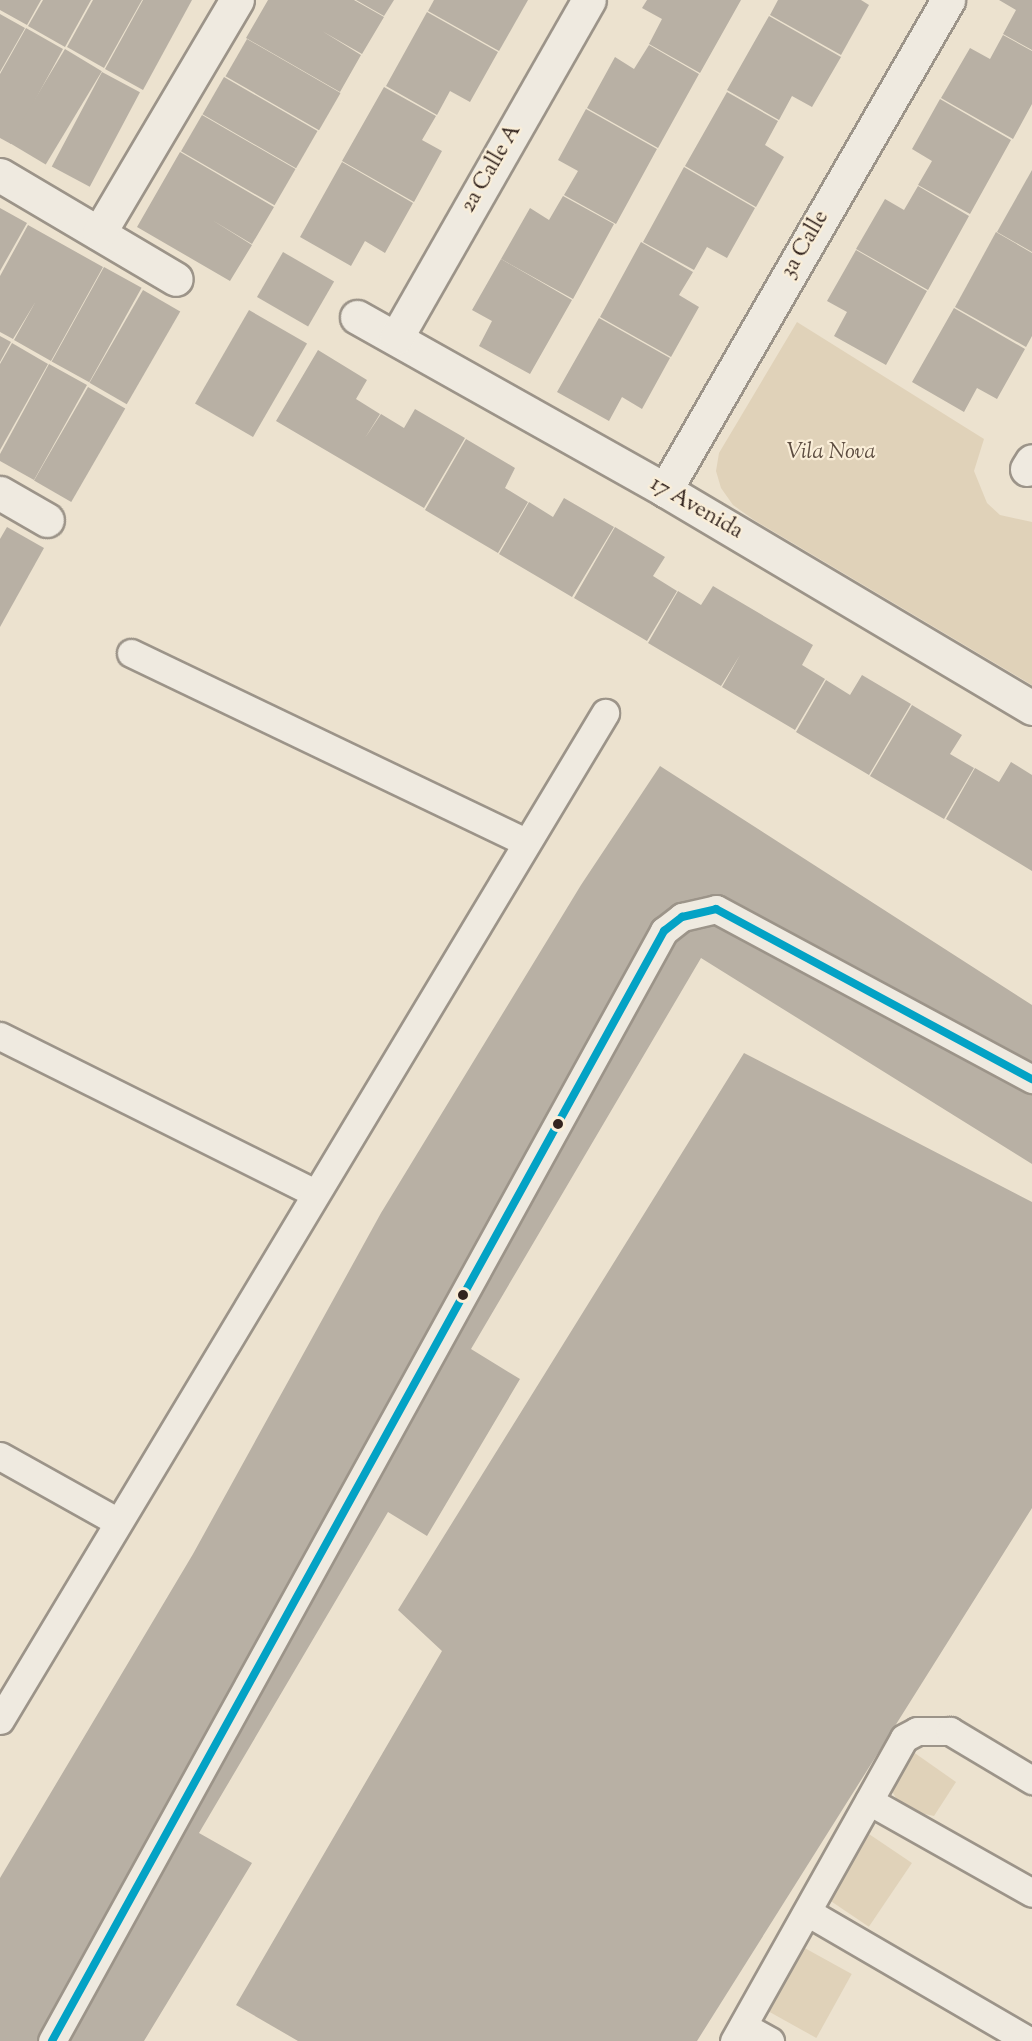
<!DOCTYPE html>
<style>
body{margin:0}
#map{position:relative;width:1032px;height:2041px;overflow:hidden;background:#ece2cf;font-family:"Sorts Mill Goudy",serif}
div>[style]{position:absolute}
.green>*{inset:0;background:#e0d2b9;transform-origin:0 0}
.building>*{inset:0;background:#b8b0a4;transform-origin:0 0}
.roads{filter:drop-shadow(2px 0 #9c9489) drop-shadow(-2px 0 #9c9489) drop-shadow(0 2px #9c9489) drop-shadow(0 -2px #9c9489)}
.service>*{height:27px;margin:-13.5px;padding:0 13.5px;transform-origin:13.5px;border-radius:13.5px;background:#efeae0}
.minor>*{height:33px;margin:-16.5px;padding:0 16.5px;transform-origin:16.5px;border-radius:16.5px;background:#efeae0}
.bus-1>*{height:8px;margin:-4px;padding:0 4px;transform-origin:4px;border-radius:4px;background:#03a2c5}
.dots>*{width:16px;height:16px;translate:-50% -50%;box-sizing:border-box;border:3px solid #faeed8;border-radius:50%}
span{translate:-50% -50%;white-space:nowrap;text-align:center;line-height:1.15;-webkit-text-stroke:4.5px #faeed8;paint-order:stroke}
.street-label{font-size:22px;color:#33241e}
.park-label{font-size:22px;color:#5c4c40;font-style:italic}
</style>
<div id="map">
<div class="green">
<div style="clip-path:polygon(797px 322px,984px 439px,974px 471px,987px 503px,1000px 515px,1032px 522px,1032px 685px,754px 520px,733px 505px,721px 488px,716px 471px,719px 453px)"></div>
<div style="clip-path:polygon(909px 1749px,956px 1782px,934px 1816px,902px 1809px,887px 1782px)"></div>
<div style="left:863px;top:1830px;width:59px;height:77px;rotate:34deg"></div>
<div style="left:801px;top:1946px;width:58px;height:73px;rotate:29deg"></div>
</div>
<div class="building">
<div style="clip-path:polygon(0 0,41px 0,27px 25px,0 10px)"></div>
<div style="clip-path:polygon(43px 0,91px 0,65px 47px,28px 26px)"></div>
<div style="clip-path:polygon(93px 0,142px 0,104px 68px,67px 47px)"></div>
<div style="clip-path:polygon(143px 0,192px 0,143px 90px,105px 69px)"></div>
<div style="clip-path:polygon(268px 0,354px 0,384px 17px,362px 54px,322px 31px,361px 55px,340px 92px,246px 38px)"></div>
<div style="clip-path:polygon(356px 0,394px 0,384px 16px)"></div>
<div style="clip-path:polygon(434px 0,528px 0,499px 51px,428px 11px)"></div>
<div style="clip-path:polygon(647px 0,741px 0,700px 73px,649px 44px,662px 19px,642px 8px)"></div>
<div style="clip-path:polygon(778px 0,861px 0,869px 5px,841px 55px,770px 15px)"></div>
<div style="clip-path:polygon(999px 0,1032px 0,1032px 50px,1003px 34px,1016px 10px)"></div>
<div style="clip-path:polygon(427px 12px,498px 52px,470px 102px,450px 91px,437px 115px,386px 86px)"></div>
<div style="clip-path:polygon(0 14px,25px 28px,0 72px)"></div>
<div style="clip-path:polygon(769px 16px,841px 57px,812px 107px,792px 96px,779px 120px,727px 90px)"></div>
<div style="clip-path:polygon(26px 28px,63px 49px,11px 144px,0 138px,0 74px)"></div>
<div style="clip-path:polygon(1003px 35px,1032px 51px,1032px 104px,1013px 139px,941px 98px,970px 48px,990px 59px)"></div>
<div style="left:247px;top:39px;width:108px;height:43px;rotate:30deg"></div>
<div style="clip-path:polygon(649px 45px,699px 74px,658px 148px,587px 108px,615px 57px,634px 69px)"></div>
<div style="left:65px;top:49px;width:43px;height:109px;rotate:31deg"></div>
<div style="left:102px;top:72px;width:43px;height:107px;rotate:28deg"></div>
<div style="left:224px;top:77px;width:108px;height:43px;rotate:30deg"></div>
<div style="clip-path:polygon(384px 87px,436px 116px,422px 140px,442px 151px,414px 202px,342px 161px)"></div>
<div style="clip-path:polygon(727px 92px,778px 121px,765px 145px,784px 157px,756px 207px,685px 166px)"></div>
<div style="clip-path:polygon(940px 99px,1011px 140px,970px 214px,918px 185px,932px 161px,912px 149px)"></div>
<div style="clip-path:polygon(586px 109px,657px 149px,616px 224px,564px 195px,578px 171px,558px 160px)"></div>
<div style="left:202px;top:115px;width:108px;height:42px;rotate:30deg"></div>
<div style="clip-path:polygon(180px 152px,274px 207px,252px 244px,212px 220px,252px 245px,230px 281px,137px 227px)"></div>
<div style="clip-path:polygon(342px 162px,413px 203px,385px 253px,365px 241px,351px 266px,300px 237px)"></div>
<div style="clip-path:polygon(684px 167px,755px 208px,727px 258px,707px 247px,694px 270px,643px 242px)"></div>
<div style="clip-path:polygon(1032px 170px,1032px 252px,997px 232px)"></div>
<div style="clip-path:polygon(918px 186px,969px 216px,928px 290px,856px 249px,885px 199px,904px 210px)"></div>
<div style="clip-path:polygon(563px 196px,614px 224px,573px 299px,501px 259px,530px 208px,549px 220px)"></div>
<div style="clip-path:polygon(0 208px,27px 223px,0 271px)"></div>
<div style="clip-path:polygon(28px 225px,103px 267px,51px 361px,14px 340px,36px 301px,13px 339px,0 332px,0 276px)"></div>
<div style="clip-path:polygon(996px 232px,1032px 253px,1032px 336px,1026px 347px,955px 307px)"></div>
<div style="clip-path:polygon(641px 242px,693px 272px,679px 295px,699px 307px,671px 357px,600px 317px)"></div>
<div style="clip-path:polygon(856px 250px,927px 291px,886px 365px,834px 336px,847px 312px,827px 301px)"></div>
<div style="left:283px;top:252px;width:59px;height:52px;rotate:30deg"></div>
<div style="clip-path:polygon(501px 259px,572px 300px,530px 374px,479px 346px,492px 321px,472px 310px)"></div>
<div style="left:104px;top:267px;width:43px;height:108px;rotate:29deg"></div>
<div style="left:143px;top:290px;width:43px;height:107px;rotate:30deg"></div>
<div style="clip-path:polygon(954px 308px,1025px 349px,997px 399px,977px 388px,964px 412px,912px 382px)"></div>
<div style="left:249px;top:310px;width:67px;height:108px;rotate:30deg"></div>
<div style="clip-path:polygon(599px 318px,670px 358px,642px 409px,622px 397px,609px 421px,557px 392px)"></div>
<div style="clip-path:polygon(0 336px,11px 342px,0 362px)"></div>
<div style="clip-path:polygon(12px 343px,48px 364px,0 450px,0 364px)"></div>
<div style="clip-path:polygon(318px 350px,367px 380px,356px 399px,380px 414px,365px 438px,381px 414px,404px 428px,415px 409px,465px 438px,424px 508px,276px 421px)"></div>
<div style="clip-path:polygon(49px 364px,87px 385px,34px 480px,0 461px,0 454px)"></div>
<div style="left:88px;top:387px;width:43px;height:108px;rotate:30deg"></div>
<div style="clip-path:polygon(466px 439px,515px 468px,505px 488px,528px 502px,498px 553px,425px 510px)"></div>
<div style="clip-path:polygon(564px 498px,614px 527px,572px 597px,499px 554px,529px 502px,553px 517px)"></div>
<div style="clip-path:polygon(7px 527px,44px 548px,0 627px,0 539px)"></div>
<div style="clip-path:polygon(615px 527px,665px 557px,653px 576px,677px 591px,647px 641px,574px 598px)"></div>
<div style="clip-path:polygon(713px 586px,813px 645px,802px 665px,825px 679px,795px 730px,722px 687px,740px 655px,721px 686px,648px 643px,678px 591px,701px 605px)"></div>
<div style="clip-path:polygon(862px 675px,911px 704px,869px 775px,796px 732px,826px 680px,850px 695px)"></div>
<div style="clip-path:polygon(912px 705px,962px 735px,950px 754px,974px 768px,944px 819px,870px 776px)"></div>
<div style="clip-path:polygon(1011px 762px,1032px 775px,1032px 871px,946px 819px,975px 768px,999px 782px)"></div>
<div style="clip-path:polygon(660px 766px,1032px 1005px,1032px 1164px,701px 958px,471px 1349px,520px 1379px,427px 1536px,388px 1512px,199px 1833px,252px 1863px,144px 2041px,0 2041px,0 1878px,193px 1554px,381px 1213px,581px 885px)"></div>
<div style="clip-path:polygon(744px 1053px,1032px 1202px,1032px 1508px,697px 2041px,298px 2041px,236px 2005px,442px 1651px,398px 1610px)"></div>
</div>
<div class="roads">
<div class="service">
<div style="left:131px;top:653px;width:437px;rotate:25.6deg"></div>
<div style="left:0;top:1036px;width:352px;rotate:26.5deg"></div>
<div style="left:0;top:1456px;width:135px;rotate:29.2deg"></div>
<div style="left:0;top:1720px;width:1175px;rotate:-59deg"></div>
<div style="left:869px;top:1801px;width:187px;rotate:29.4deg"></div>
<div style="left:809px;top:1913px;width:255px;rotate:30.2deg"></div>
<div style="left:743px;top:2026px;width:31px;rotate:29deg"></div>
<div style="left:52px;top:2041px;width:1268px;rotate:-61.13deg"></div>
<div style="left:664px;top:931px;width:23px;rotate:-38deg"></div>
<div style="left:682px;top:917px;width:35px;rotate:-13deg"></div>
<div style="left:716px;top:909px;width:359px;rotate:28.3deg"></div>
<div style="left:734px;top:2041px;width:347px;rotate:-60.7deg"></div>
<div style="left:904px;top:1738px;width:15px;rotate:-28deg"></div>
<div style="left:917px;top:1731px;width:33px"></div>
<div style="left:950px;top:1731px;width:96px;rotate:30.9deg"></div>
</div>
<div class="minor">
<div style="left:0;top:175px;width:204px;rotate:30.6deg"></div>
<div style="left:99px;top:233px;width:271px;rotate:-59.4deg"></div>
<div style="left:357px;top:317px;width:353px;rotate:29.3deg"></div>
<div style="left:665px;top:490px;width:427px;rotate:30.7deg"></div>
<div style="left:396px;top:338px;width:389px;rotate:-60.3deg"></div>
<div style="left:1027px;top:469px;width:9px;rotate:-58deg"></div>
<div style="left:665px;top:490px;width:566px;rotate:-59.99deg"></div>
<div style="left:0;top:493px;width:54px;rotate:29.9deg"></div>
</div>
</div>
<div class="bus-1">
<div style="left:52px;top:2041px;width:1268px;rotate:-61.13deg"></div>
<div style="left:664px;top:931px;width:23px;rotate:-38deg"></div>
<div style="left:682px;top:917px;width:35px;rotate:-13deg"></div>
<div style="left:716px;top:909px;width:359px;rotate:28.3deg"></div>
</div>
<div class="dots">
<div style="left:558px;top:1124px;background:#33241e"></div>
<div style="left:463px;top:1295px;background:#33241e"></div>
</div>
<div class="street-label">
<span style="left:492px;top:169px;rotate:-60deg">2a Calle A</span>
<span style="left:806px;top:245px;rotate:-60deg">3a Calle</span>
<span style="left:696px;top:509px;rotate:30deg">17 Avenida</span>
</div>
<div class="park-label">
<span style="left:831px;top:454px">Vila Nova</span>
</div>
</div>
